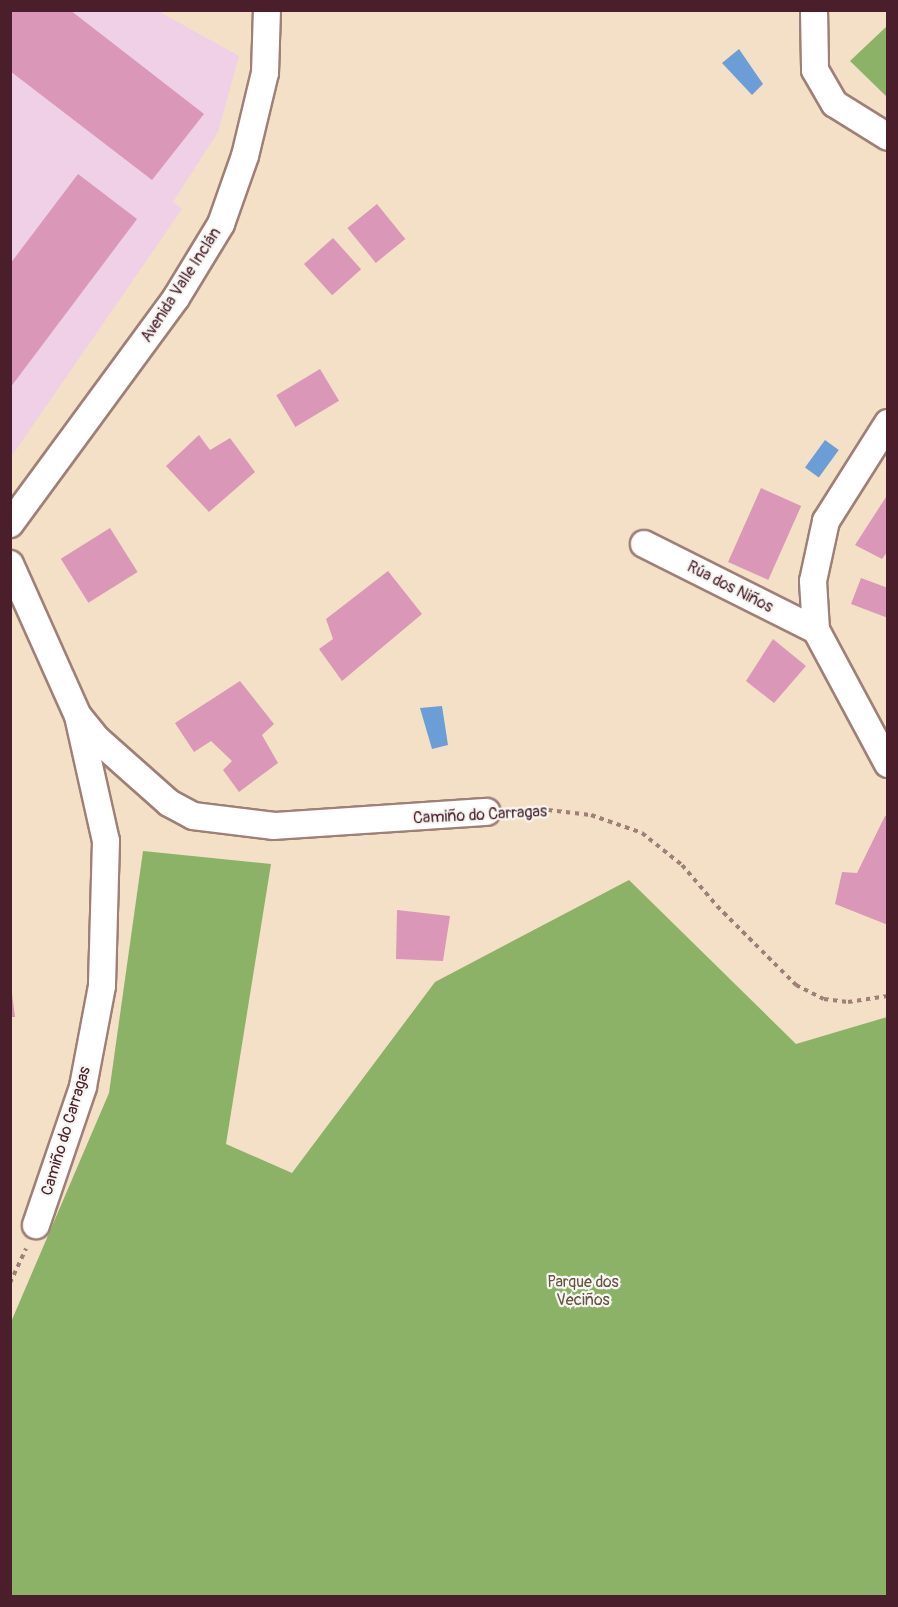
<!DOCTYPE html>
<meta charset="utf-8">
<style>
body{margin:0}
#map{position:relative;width:898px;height:1607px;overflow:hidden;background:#f3e0c6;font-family:Pangolin,sans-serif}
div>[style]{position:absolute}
.built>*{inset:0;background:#efd0e6}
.forest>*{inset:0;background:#8cb268}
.water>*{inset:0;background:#6b9ed7;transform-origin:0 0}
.building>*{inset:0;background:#da97b8;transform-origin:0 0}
.path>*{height:4px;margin-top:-2px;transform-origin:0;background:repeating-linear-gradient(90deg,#9e8078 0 4.5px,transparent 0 9px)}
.roads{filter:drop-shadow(2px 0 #9e8078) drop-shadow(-2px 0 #9e8078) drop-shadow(0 2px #9e8078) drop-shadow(0 -2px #9e8078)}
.minor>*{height:26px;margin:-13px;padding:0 13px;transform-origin:13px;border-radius:13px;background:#fff}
span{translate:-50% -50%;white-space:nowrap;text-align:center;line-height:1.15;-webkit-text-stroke:4.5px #f6f6f2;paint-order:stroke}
.street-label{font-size:16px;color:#4a1f2b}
.park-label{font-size:16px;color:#695442}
.frame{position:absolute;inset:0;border:12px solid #4a1f2b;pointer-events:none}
</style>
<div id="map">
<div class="built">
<div style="clip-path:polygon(11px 11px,158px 11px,239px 56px,218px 132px,173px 202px,182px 209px,11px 457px)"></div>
</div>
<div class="forest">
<div style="clip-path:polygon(887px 26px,887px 97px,850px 61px)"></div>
<div style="clip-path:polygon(143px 851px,271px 864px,226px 1144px,292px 1173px,435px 982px,629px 880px,796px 1044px,887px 1017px,887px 1596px,11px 1596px,11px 1322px,109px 1093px)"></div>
</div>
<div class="water">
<div style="clip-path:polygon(739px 49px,763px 84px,752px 95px,722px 63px)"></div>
<div style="left:825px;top:440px;width:17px;height:34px;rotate:36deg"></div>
<div style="clip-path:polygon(442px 706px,448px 745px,432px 749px,420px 708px)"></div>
</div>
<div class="building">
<div style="clip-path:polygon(10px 10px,70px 10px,204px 114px,152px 180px,10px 71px)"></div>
<div style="clip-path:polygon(78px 174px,137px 219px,10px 388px,10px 264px)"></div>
<div style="left:377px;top:204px;width:45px;height:38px;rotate:51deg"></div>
<div style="left:333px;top:238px;width:42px;height:39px;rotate:48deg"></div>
<div style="left:320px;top:369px;width:37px;height:51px;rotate:59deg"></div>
<div style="clip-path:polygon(199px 435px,210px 450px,230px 438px,255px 472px,209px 512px,166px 466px)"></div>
<div style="left:761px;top:488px;width:44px;height:81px;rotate:24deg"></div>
<div style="clip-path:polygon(888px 494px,888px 551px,882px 559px,855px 545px)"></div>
<div style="left:110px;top:528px;width:52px;height:58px;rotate:58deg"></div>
<div style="clip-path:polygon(388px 571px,422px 614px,342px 681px,319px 649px,333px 639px,326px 619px)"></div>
<div style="clip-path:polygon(861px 578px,888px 588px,888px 618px,851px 604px)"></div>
<div style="clip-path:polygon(773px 639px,806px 666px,774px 703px,746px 681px)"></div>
<div style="clip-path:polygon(240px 681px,274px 724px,262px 735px,278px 763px,239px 792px,223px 770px,232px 761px,211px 741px,194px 752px,175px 723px)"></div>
<div style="clip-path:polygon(885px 816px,888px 817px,888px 925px,835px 904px,842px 872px,857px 873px)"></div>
<div style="clip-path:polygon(397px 910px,450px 916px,443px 961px,396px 959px)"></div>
<div style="clip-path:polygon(10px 979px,15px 1017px,10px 1017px)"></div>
</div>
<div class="path">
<div style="left:512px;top:811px;width:36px;rotate:-2deg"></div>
<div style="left:548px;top:810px;width:43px;rotate:6.6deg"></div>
<div style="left:591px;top:815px;width:54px;rotate:19.4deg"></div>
<div style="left:642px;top:833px;width:51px;rotate:38.7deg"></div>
<div style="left:682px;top:865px;width:54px;rotate:49.5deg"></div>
<div style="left:717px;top:906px;width:112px;rotate:45deg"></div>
<div style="left:796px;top:985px;width:31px;rotate:27deg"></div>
<div style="left:824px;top:999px;width:24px;rotate:7deg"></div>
<div style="left:848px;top:1002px;width:40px;rotate:-8.5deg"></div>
<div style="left:10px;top:1283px;width:38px;rotate:-65deg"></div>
</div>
<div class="roads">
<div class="minor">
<div style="left:814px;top:10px;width:60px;rotate:89deg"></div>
<div style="left:815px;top:70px;width:39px;rotate:60deg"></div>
<div style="left:835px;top:104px;width:62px;rotate:31.9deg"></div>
<div style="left:888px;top:423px;width:116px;rotate:122.3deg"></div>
<div style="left:826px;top:521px;width:61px;rotate:102.2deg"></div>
<div style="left:813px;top:581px;width:49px;rotate:86.5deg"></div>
<div style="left:816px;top:630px;width:152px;rotate:61.8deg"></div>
<div style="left:10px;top:524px;width:280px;rotate:-53.7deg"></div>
<div style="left:176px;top:298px;width:87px;rotate:-58.7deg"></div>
<div style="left:221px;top:224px;width:72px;rotate:-70.6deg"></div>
<div style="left:245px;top:156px;width:85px;rotate:-76.5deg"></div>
<div style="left:265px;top:73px;width:63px;rotate:-88.2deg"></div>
<div style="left:644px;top:544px;width:192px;rotate:26.6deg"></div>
<div style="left:10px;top:564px;width:167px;rotate:65.9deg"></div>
<div style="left:78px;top:716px;width:128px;rotate:77.4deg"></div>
<div style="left:106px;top:841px;width:145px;rotate:91.6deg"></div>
<div style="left:102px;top:986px;width:103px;rotate:100.7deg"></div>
<div style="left:83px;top:1087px;width:146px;rotate:108.8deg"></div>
<div style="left:79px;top:717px;width:28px;rotate:51deg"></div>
<div style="left:97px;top:739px;width:96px;rotate:41.6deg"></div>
<div style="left:169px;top:803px;width:27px;rotate:28deg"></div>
<div style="left:193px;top:816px;width:82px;rotate:7deg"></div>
<div style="left:274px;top:826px;width:213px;rotate:-3.8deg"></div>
</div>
</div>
<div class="street-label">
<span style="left:181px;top:285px;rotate:-57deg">Avenida Valle Inclán</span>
<span style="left:730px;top:587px;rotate:27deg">Rúa dos Niños</span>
<span style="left:480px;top:815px;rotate:-3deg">Camiño do Carragas</span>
<span style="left:66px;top:1131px;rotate:-73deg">Camiño do Carragas</span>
</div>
<div class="park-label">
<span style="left:583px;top:1291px">Parque dos<br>Veciños</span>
</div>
<div class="frame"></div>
</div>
